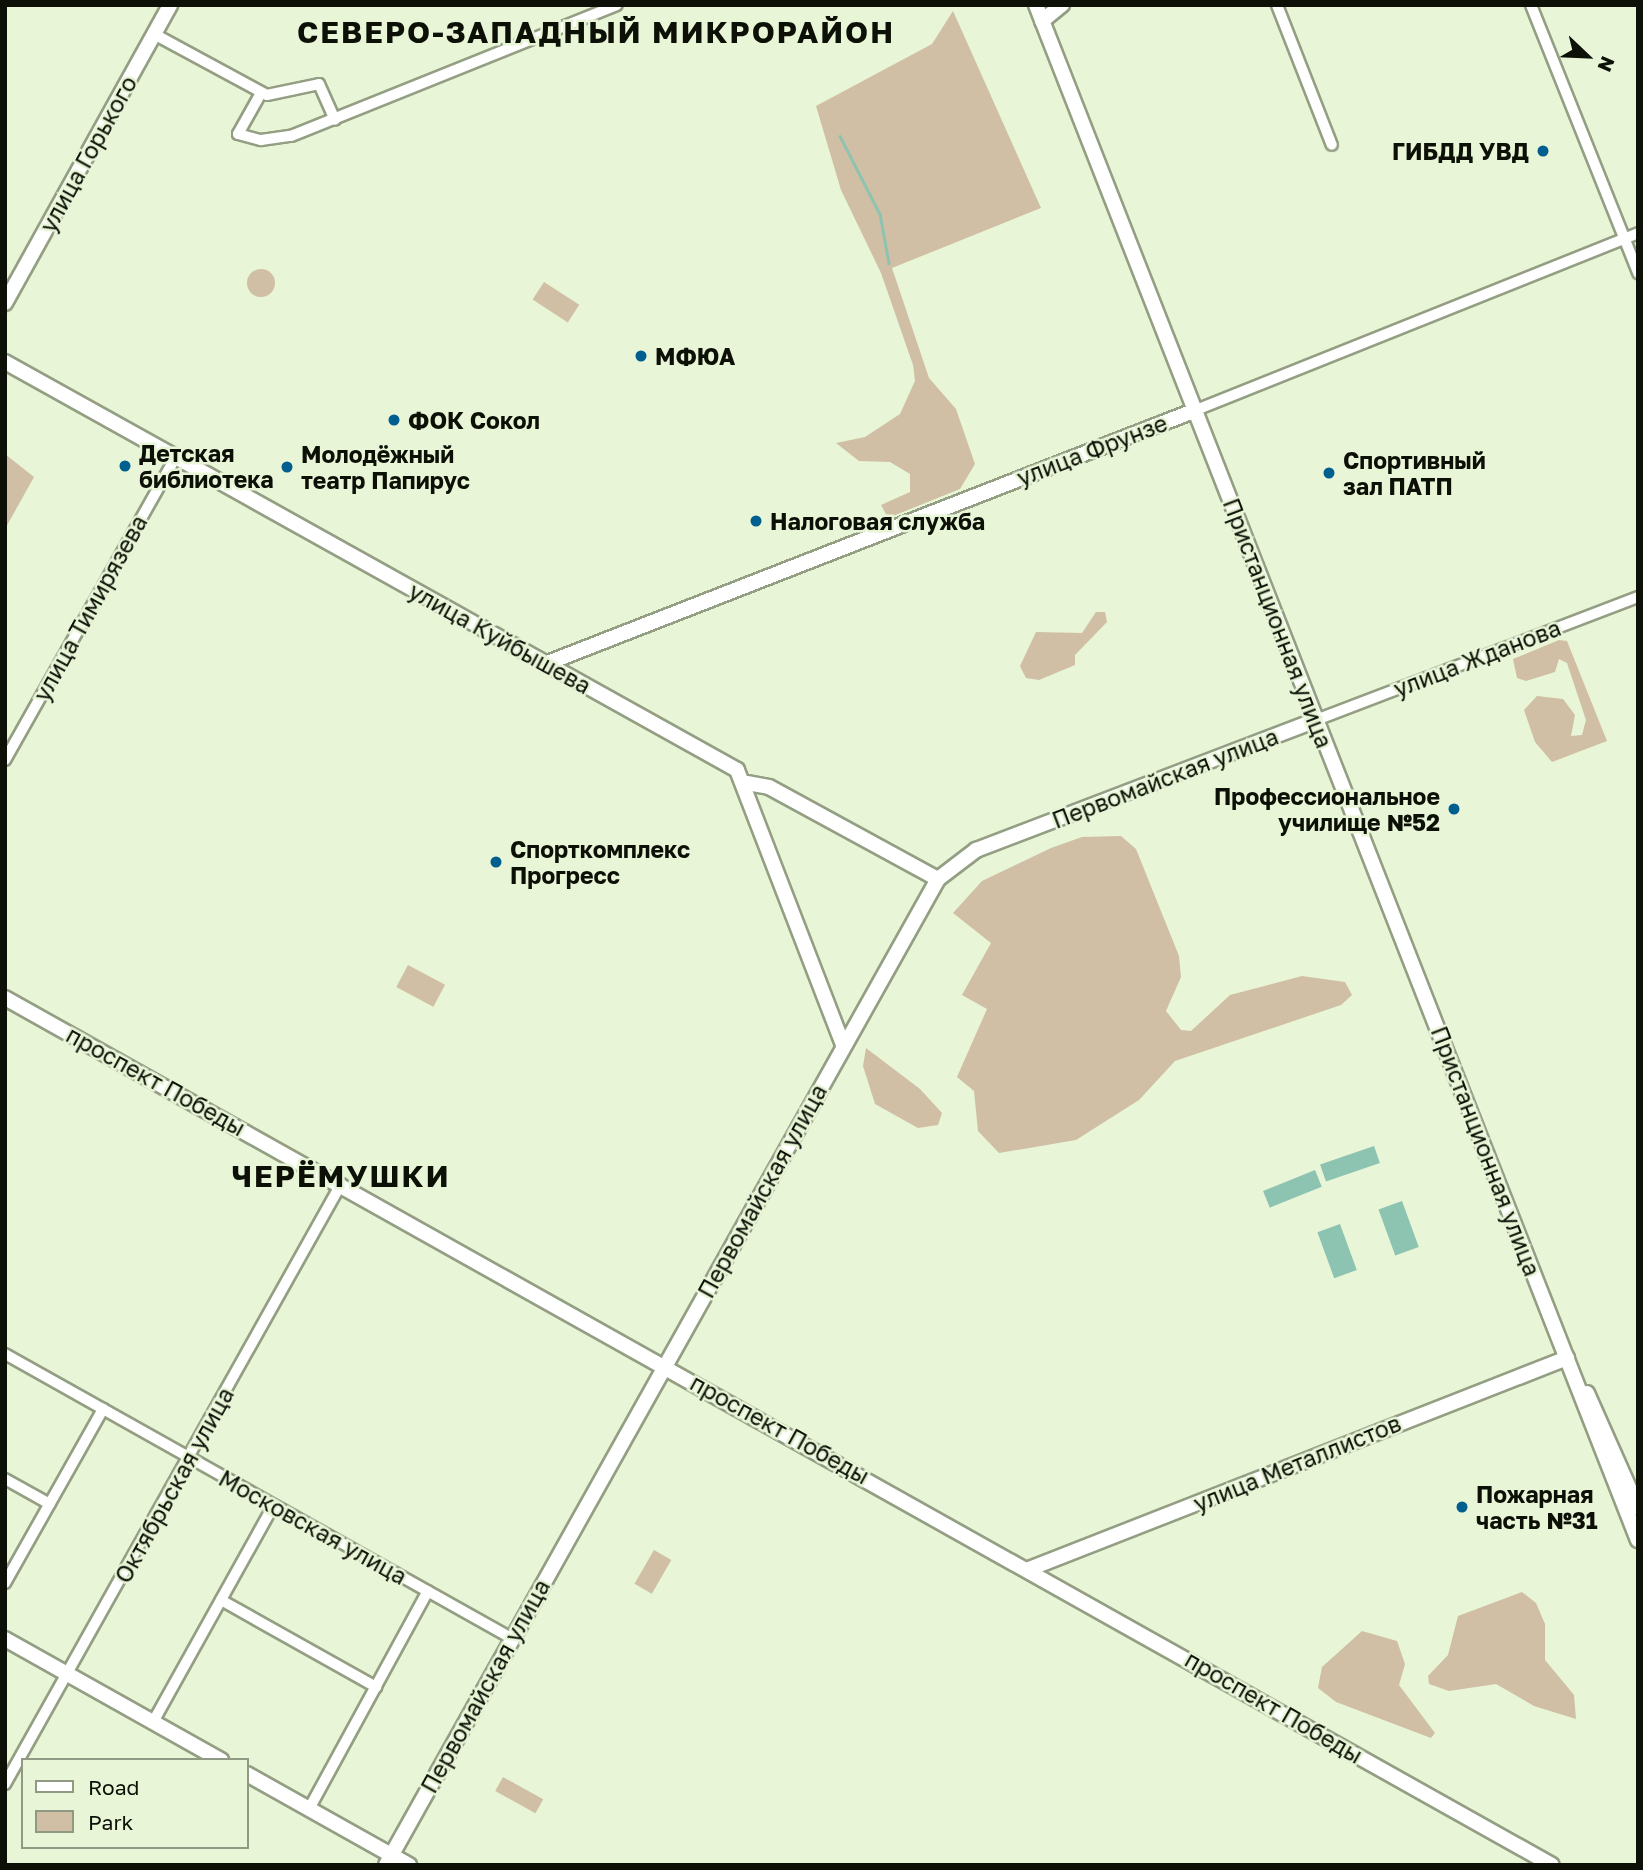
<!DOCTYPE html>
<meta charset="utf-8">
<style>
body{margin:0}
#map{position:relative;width:1643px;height:1870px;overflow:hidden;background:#e8f5d7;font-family:"Golos Text",sans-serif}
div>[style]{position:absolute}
.green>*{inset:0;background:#d0bfa4;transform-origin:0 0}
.round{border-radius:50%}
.water>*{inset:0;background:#8dc3b1;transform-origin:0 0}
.stream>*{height:2.5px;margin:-1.25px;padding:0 1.25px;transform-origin:1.25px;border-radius:1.25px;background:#8dc3b1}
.roads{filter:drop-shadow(2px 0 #939e83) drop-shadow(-2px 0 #939e83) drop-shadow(0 2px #939e83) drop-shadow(0 -2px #939e83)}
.street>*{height:10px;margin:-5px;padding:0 5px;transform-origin:5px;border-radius:5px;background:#fff}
.secondary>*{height:14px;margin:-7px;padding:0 7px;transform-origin:7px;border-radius:7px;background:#fff}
.dots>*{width:19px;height:19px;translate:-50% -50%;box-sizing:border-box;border:4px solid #e8f5d7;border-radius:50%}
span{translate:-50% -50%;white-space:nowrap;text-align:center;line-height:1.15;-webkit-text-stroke:5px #e8f5d7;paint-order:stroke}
.poi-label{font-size:23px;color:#0c1006;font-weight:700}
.right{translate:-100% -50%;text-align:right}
.left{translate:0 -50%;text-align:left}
.street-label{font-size:23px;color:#0c1006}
.district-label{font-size:30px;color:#0c1006;font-weight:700;letter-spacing:2px}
.frame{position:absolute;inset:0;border:7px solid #0c1006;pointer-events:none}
.legend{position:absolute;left:21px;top:1758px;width:228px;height:91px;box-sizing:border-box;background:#e8f5d7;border:2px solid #909983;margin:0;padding:9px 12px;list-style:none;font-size:21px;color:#0c1006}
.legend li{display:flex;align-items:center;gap:14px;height:35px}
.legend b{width:35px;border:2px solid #909983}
.north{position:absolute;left:1552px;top:21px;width:70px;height:70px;-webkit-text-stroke:5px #e8f5d7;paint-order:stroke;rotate:113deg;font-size:19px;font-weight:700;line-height:28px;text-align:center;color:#0c1006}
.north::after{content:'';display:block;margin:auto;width:24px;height:32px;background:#0c1006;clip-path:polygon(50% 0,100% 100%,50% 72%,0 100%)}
</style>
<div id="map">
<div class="green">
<div style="clip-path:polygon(953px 11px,1041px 208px,892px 268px,929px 378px,956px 409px,975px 464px,960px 489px,888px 518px,881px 505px,910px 492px,910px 474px,890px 462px,859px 461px,836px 443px,865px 437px,900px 414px,915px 381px,913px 365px,881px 273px,841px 190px,816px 106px,932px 44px)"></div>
<div class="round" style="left:247px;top:269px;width:28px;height:28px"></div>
<div style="left:544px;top:282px;width:42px;height:21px;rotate:33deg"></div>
<div style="clip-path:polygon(5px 454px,34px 477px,5px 529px)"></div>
<div style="clip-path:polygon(1096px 612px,1105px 612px,1107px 622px,1075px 655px,1075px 665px,1039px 680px,1026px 678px,1020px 666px,1036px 632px,1082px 633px)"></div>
<div style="clip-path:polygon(1559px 640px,1567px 641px,1607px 741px,1552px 762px,1535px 742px,1524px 710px,1537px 696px,1563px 699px,1575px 715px,1571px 736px,1582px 735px,1586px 720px,1567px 663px,1559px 659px,1555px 672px,1526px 681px,1517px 678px,1513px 659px)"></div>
<div style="clip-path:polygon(1121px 836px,1136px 849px,1179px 956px,1181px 977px,1166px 1011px,1181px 1030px,1191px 1031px,1230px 995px,1302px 976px,1345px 982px,1352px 995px,1341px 1005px,1175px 1061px,1139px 1100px,1076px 1140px,999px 1153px,978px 1131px,974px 1091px,957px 1077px,987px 1009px,962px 995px,991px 943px,953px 913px,982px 881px,1051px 848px,1082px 837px)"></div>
<div style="left:408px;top:965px;width:42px;height:25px;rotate:28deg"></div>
<div style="clip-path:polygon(866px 1048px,920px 1089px,942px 1113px,938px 1125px,918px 1128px,875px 1104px,863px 1066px)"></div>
<div style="left:654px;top:1550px;width:20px;height:39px;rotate:30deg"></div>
<div style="clip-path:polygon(1522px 1592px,1536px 1603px,1545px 1624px,1545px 1660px,1574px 1695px,1576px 1719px,1534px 1706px,1496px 1684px,1449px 1691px,1429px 1684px,1428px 1676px,1448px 1655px,1458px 1616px)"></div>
<div style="clip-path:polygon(1362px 1631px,1397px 1641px,1405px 1664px,1399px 1685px,1435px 1733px,1431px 1738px,1336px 1702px,1318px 1688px,1322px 1667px)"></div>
<div style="left:503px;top:1777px;width:46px;height:16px;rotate:29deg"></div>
</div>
<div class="water">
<div style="left:1374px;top:1146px;width:18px;height:57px;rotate:71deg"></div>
<div style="left:1315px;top:1170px;width:18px;height:56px;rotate:68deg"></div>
<div style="left:1402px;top:1201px;width:49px;height:25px;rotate:70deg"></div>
<div style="left:1340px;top:1224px;width:49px;height:24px;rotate:70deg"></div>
</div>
<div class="stream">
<div style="left:840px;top:136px;width:88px;rotate:62.9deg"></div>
<div style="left:880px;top:214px;width:50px;rotate:79.6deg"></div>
</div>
<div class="roads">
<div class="street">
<div style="left:1277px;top:5px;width:150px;rotate:68.6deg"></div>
<div style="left:1531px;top:5px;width:289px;rotate:68.2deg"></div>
<div style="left:154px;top:34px;width:128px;rotate:28.4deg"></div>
<div style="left:267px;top:95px;width:53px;rotate:-11.9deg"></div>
<div style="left:319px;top:84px;width:39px;rotate:66deg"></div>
<div style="left:261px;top:93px;width:47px;rotate:119.3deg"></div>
<div style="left:238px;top:134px;width:24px;rotate:15deg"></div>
<div style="left:261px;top:140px;width:30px;rotate:-8deg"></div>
<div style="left:291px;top:136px;width:351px;rotate:-21.9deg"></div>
<div style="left:1196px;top:410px;width:476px;rotate:-21.8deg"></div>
<div style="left:1316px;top:720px;width:345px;rotate:-20.9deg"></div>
<div style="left:5px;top:760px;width:349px;rotate:-60.6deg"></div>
<div style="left:5px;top:1354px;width:580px;rotate:29.3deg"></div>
<div style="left:5px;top:1479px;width:51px;rotate:29.1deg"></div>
<div style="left:5px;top:1583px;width:200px;rotate:-60.6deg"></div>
<div style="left:221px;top:1600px;width:178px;rotate:29.3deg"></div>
<div style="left:153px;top:1722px;width:248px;rotate:-60.9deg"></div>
<div style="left:5px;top:1784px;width:688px;rotate:-60.75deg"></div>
<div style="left:309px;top:1809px;width:248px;rotate:-61.4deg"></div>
</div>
<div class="secondary">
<div style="left:1036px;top:5px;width:1649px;rotate:68.59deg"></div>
<div style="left:1042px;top:21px;width:26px;rotate:-39deg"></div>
<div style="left:5px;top:303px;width:341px;rotate:-61deg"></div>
<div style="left:5px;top:362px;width:838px;rotate:29.13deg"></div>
<div style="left:737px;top:770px;width:294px;rotate:68.9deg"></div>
<div style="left:545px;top:664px;width:699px;rotate:-21.31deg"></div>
<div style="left:747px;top:783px;width:22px;rotate:10deg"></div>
<div style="left:769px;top:787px;width:192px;rotate:28.6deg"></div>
<div style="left:5px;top:998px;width:1773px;rotate:29.27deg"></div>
<div style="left:1587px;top:1393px;width:126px;rotate:66.1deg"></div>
<div style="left:1029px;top:1569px;width:578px;rotate:-21.41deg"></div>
<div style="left:5px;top:1639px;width:248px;rotate:29.3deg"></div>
<div style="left:247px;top:1774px;width:186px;rotate:29.3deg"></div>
<div style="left:386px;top:1865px;width:1130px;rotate:-60.76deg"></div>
<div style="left:938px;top:879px;width:48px;rotate:-37.3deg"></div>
<div style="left:976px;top:850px;width:364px;rotate:-20.9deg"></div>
</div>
</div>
<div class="dots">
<div style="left:1543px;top:151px;background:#005f8f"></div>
<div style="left:641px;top:356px;background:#005f8f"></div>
<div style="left:394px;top:420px;background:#005f8f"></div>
<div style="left:125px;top:466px;background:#005f8f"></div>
<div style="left:287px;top:467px;background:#005f8f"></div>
<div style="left:1329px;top:473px;background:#005f8f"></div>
<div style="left:756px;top:521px;background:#005f8f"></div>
<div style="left:1454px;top:809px;background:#005f8f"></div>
<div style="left:496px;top:862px;background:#005f8f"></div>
<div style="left:1462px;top:1507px;background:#005f8f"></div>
</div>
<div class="poi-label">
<span class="right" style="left:1529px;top:151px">ГИБДД УВД</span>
<span class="left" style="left:655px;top:356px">МФЮА</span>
<span class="left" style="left:408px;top:420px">ФОК Сокол</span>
<span class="left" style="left:139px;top:466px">Детская<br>библиотека</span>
<span class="left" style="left:301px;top:467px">Молодёжный<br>театр Папирус</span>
<span class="left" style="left:1343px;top:473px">Спортивный<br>зал ПАТП</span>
<span class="left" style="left:770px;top:521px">Налоговая служба</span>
<span class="right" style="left:1440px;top:809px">Профессиональное<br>училище №52</span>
<span class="left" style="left:510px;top:862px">Спорткомплекс<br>Прогресс</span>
<span class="left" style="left:1476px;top:1507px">Пожарная<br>часть №31</span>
</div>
<div class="street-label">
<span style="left:88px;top:154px;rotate:-61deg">улица Горького</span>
<span style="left:1092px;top:450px;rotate:-21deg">улица Фрунзе</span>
<span style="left:90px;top:608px;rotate:-61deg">улица Тимирязева</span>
<span style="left:1278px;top:623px;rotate:69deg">Пристанционная улица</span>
<span style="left:500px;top:638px;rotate:29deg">улица Куйбышева</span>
<span style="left:1477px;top:658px;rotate:-21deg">улица Жданова</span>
<span style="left:1165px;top:778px;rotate:-21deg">Первомайская улица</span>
<span style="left:156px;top:1081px;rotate:29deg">проспект Победы</span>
<span style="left:1486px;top:1151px;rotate:69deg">Пристанционная улица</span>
<span style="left:762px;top:1191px;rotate:-61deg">Первомайская улица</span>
<span style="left:780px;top:1429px;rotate:29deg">проспект Победы</span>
<span style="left:1297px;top:1463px;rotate:-22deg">улица Металлистов</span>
<span style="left:174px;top:1485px;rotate:-61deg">Октябрьская улица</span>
<span style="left:313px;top:1527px;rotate:29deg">Московская улица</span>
<span style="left:485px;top:1686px;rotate:-61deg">Первомайская улица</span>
<span style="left:1274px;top:1707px;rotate:30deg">проспект Победы</span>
</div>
<div class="district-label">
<span style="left:596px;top:32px">СЕВЕРО-ЗАПАДНЫЙ МИКРОРАЙОН</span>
<span style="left:341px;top:1176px">ЧЕРЁМУШКИ</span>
</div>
<div class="frame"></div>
<ul class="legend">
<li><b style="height:9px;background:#fff"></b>Road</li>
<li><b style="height:19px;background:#d0bfa4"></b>Park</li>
</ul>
<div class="north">N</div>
</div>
